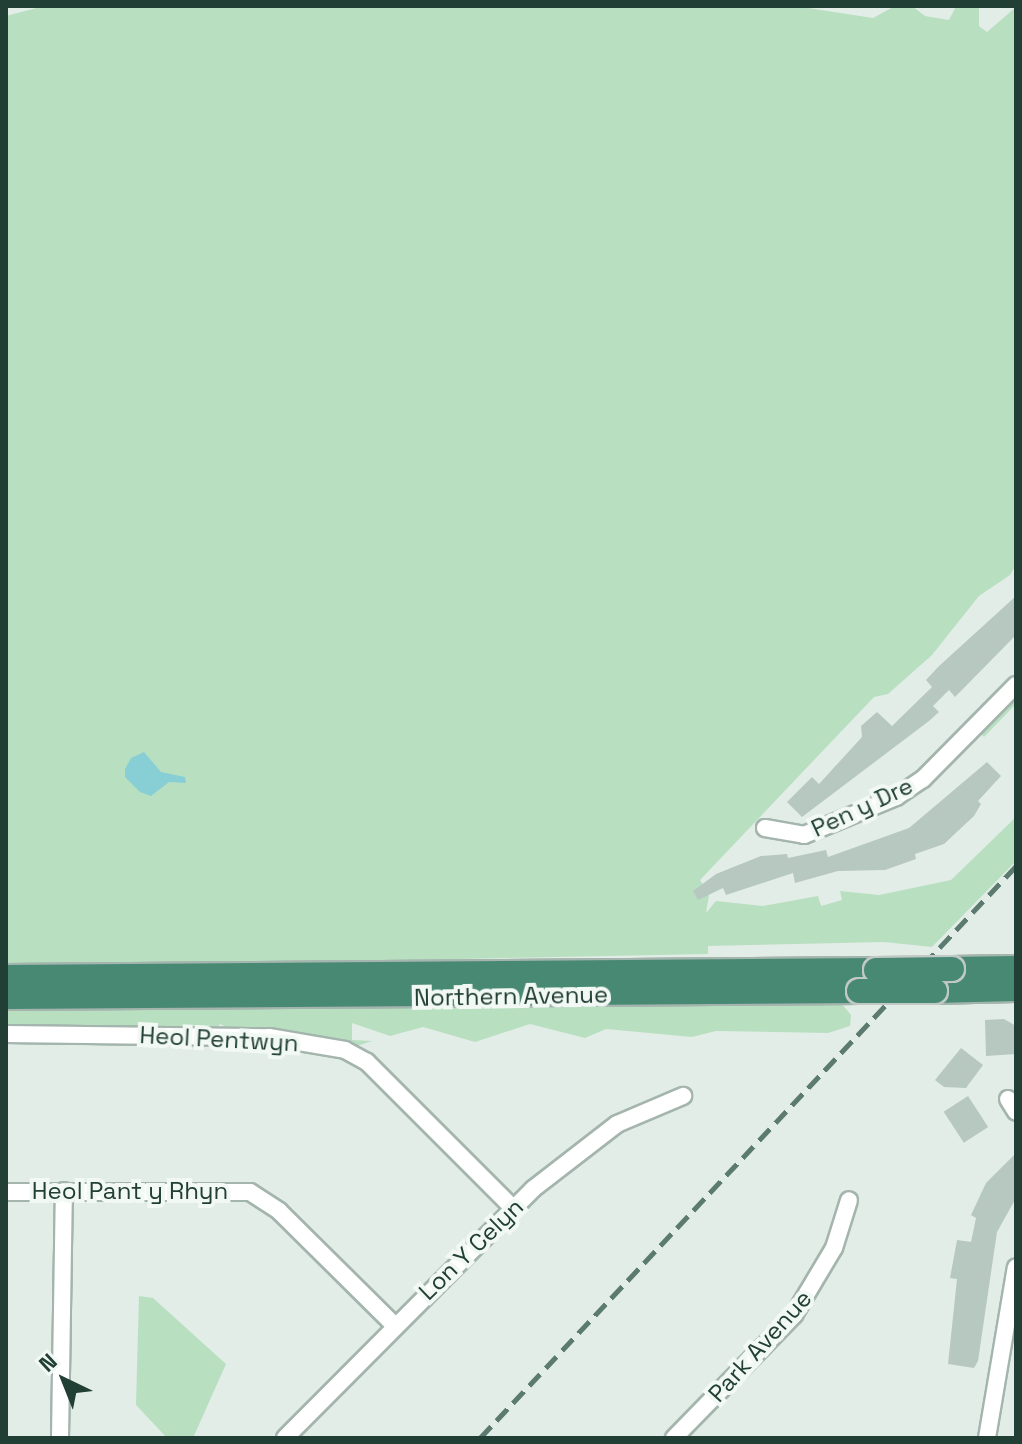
<!DOCTYPE html>
<style>
body{margin:0}
#map{position:relative;width:1022px;height:1444px;overflow:hidden;background:#e2ede7;font-family:"Space Grotesk",sans-serif}
div>[style]{position:absolute}
.green>*{inset:0;background:#b9dfc1}
.water>*{inset:0;background:#87ced5}
.building>*{inset:0;background:#b7c8c0;transform-origin:0 0}
.roads{filter:drop-shadow(2px 0 #a4b5ae) drop-shadow(-2px 0 #a4b5ae) drop-shadow(0 2px #a4b5ae) drop-shadow(0 -2px #a4b5ae)}
.minor>*{height:16px;margin:-8px;padding:0 8px;transform-origin:8px;border-radius:8px;background:#fff}
.trunk>*{height:24px;margin:-12px;padding:0 12px;transform-origin:12px;border-radius:12px;background:#488974}
.rail>*{height:5px;margin-top:-2.5px;transform-origin:0;background:repeating-linear-gradient(90deg,#5b7a70 0 16px,transparent 0 24px)}
.bridges{filter:drop-shadow(2px 0 #c1c9c6) drop-shadow(-2px 0 #c1c9c6) drop-shadow(0 2px #c1c9c6) drop-shadow(0 -2px #c1c9c6)}
.trunk-bridge>*{height:24px;margin:-12px;padding:0 12px;transform-origin:12px;border-radius:12px;background:#488974}
span{translate:-50% -50%;white-space:nowrap;text-align:center;line-height:1.15;-webkit-text-stroke:8px #f2f9f5;paint-order:stroke}
.street-label{font-size:24px;color:#213f35}
.frame{position:absolute;inset:0;border:8px solid #213f35;pointer-events:none}
.north{position:absolute;left:24px;top:1340px;width:80px;height:80px;-webkit-text-stroke:6px #f2f9f5;paint-order:stroke;rotate:317deg;font-size:22px;font-weight:700;line-height:32px;text-align:center;color:#213f35}
.north::after{content:'';display:block;margin:auto;width:28px;height:36px;background:#213f35;clip-path:polygon(50% 0,100% 100%,50% 72%,0 100%)}
</style>
<div id="map">
<div class="green">
<div style="clip-path:polygon(44px 6px,795px 6px,873px 18px,895px 6px,912px 6px,925px 16px,949px 20px,956px 6px,979px 6px,979px 26px,987px 32px,1016px 7px,1016px 565px,1010px 575px,979px 596px,932px 655px,888px 694px,874px 697px,700px 880px,709px 895px,706px 913px,716px 901px,763px 906px,818px 896px,821px 906px,842px 900px,840px 891px,879px 895px,951px 880px,1016px 817px,1016px 861px,932px 947px,884px 942px,708px 946px,708px 954px,6px 968px,6px 16px)"></div>
<div style="clip-path:polygon(1010px 701px,1016px 704px,984px 737px,980px 733px)"></div>
<div style="clip-path:polygon(814px 999px,842px 1004px,851px 1015px,850px 1026px,828px 1033px,716px 1031px,692px 1037px,606px 1029px,585px 1038px,530px 1024px,475px 1042px,423px 1027px,390px 1036px,352px 1023px,352px 1040px,372px 1041px,357px 1046px,292px 1047px,268px 1046px,220px 1024px,213px 1032px,140px 1046px,6px 1044px,6px 1004px,22px 1002px,31px 1009px,34px 1003px)"></div>
<div style="clip-path:polygon(139px 1296px,153px 1298px,226px 1364px,193px 1438px,167px 1438px,136px 1405px)"></div>
</div>
<div class="water">
<div style="clip-path:polygon(144px 752px,161px 772px,185px 777px,186px 783px,169px 782px,151px 796px,140px 792px,125px 777px,125px 769px,131px 758px)"></div>
</div>
<div class="building">
<div style="clip-path:polygon(1016px 596px,1016px 635px,955px 697px,949px 690px,933px 706px,939px 712px,929px 721px,802px 817px,787px 802px,812px 777px,819px 784px,862px 737px,861px 726px,877px 712px,892px 726px,932px 687px,926px 680px,938px 667px)"></div>
<div style="clip-path:polygon(987px 762px,1001px 776px,978px 801px,981px 804px,974px 816px,944px 844px,915px 854px,916px 859px,885px 870px,838px 871px,795px 883px,793px 873px,726px 895px,723px 888px,698px 900px,693px 891px,716px 874px,761px 856px,787px 854px,788px 858px,826px 850px,828px 857px,909px 828px)"></div>
<div style="clip-path:polygon(1004px 1019px,1016px 1026px,1016px 1054px,986px 1056px,985px 1020px)"></div>
<div style="clip-path:polygon(961px 1048px,983px 1065px,966px 1088px,944px 1087px,935px 1080px)"></div>
<div style="left:968px;top:1096px;width:37px;height:29px;rotate:57deg"></div>
<div style="clip-path:polygon(1016px 1153px,1016px 1198px,997px 1232px,978px 1361px,974px 1368px,948px 1364px,957px 1279px,950px 1278px,957px 1240px,971px 1242px,976px 1218px,971px 1215px,986px 1183px)"></div>
</div>
<div class="roads">
<div class="minor">
<div style="left:765px;top:828px;width:40px;rotate:10deg"></div>
<div style="left:804px;top:835px;width:100px;rotate:-22.4deg"></div>
<div style="left:896px;top:797px;width:32px;rotate:-34deg"></div>
<div style="left:923px;top:779px;width:132px;rotate:-45.3deg"></div>
<div style="left:6px;top:1034px;width:263px;rotate:0.7deg"></div>
<div style="left:269px;top:1037px;width:77px;rotate:9.7deg"></div>
<div style="left:345px;top:1050px;width:25px;rotate:29deg"></div>
<div style="left:367px;top:1062px;width:206px;rotate:45deg"></div>
<div style="left:1008px;top:1099px;width:15px;rotate:58deg"></div>
<div style="left:6px;top:1192px;width:244px"></div>
<div style="left:250px;top:1192px;width:35px;rotate:33deg"></div>
<div style="left:279px;top:1211px;width:162px;rotate:44.7deg"></div>
<div style="left:60px;top:1438px;width:247px;rotate:-89.1deg"></div>
<div style="left:285px;top:1438px;width:351px;rotate:-45.1deg"></div>
<div style="left:533px;top:1189px;width:106px;rotate:-37.7deg"></div>
<div style="left:617px;top:1124px;width:72px;rotate:-23deg"></div>
<div style="left:674px;top:1438px;width:172px;rotate:-45.7deg"></div>
<div style="left:794px;top:1315px;width:78px;rotate:-59.2deg"></div>
<div style="left:834px;top:1248px;width:50px;rotate:-72.6deg"></div>
<div style="left:987px;top:1438px;width:173px;rotate:-80.4deg"></div>
</div>
<div class="trunk">
<div style="left:952px;top:969px;width:64px;rotate:-0.9deg"></div>
<div style="left:6px;top:977px;width:870px;rotate:-0.46deg"></div>
<div style="left:935px;top:991px;width:81px;rotate:-1.4deg"></div>
<div style="left:6px;top:997px;width:853px;rotate:-0.4deg"></div>
</div>
</div>
<div class="rail">
<div style="left:480px;top:1438px;width:784px;rotate:-46.86deg"></div>
</div>
<div class="bridges">
<div class="trunk-bridge">
<div style="left:876px;top:970px;width:76px;rotate:-0.8deg"></div>
<div style="left:859px;top:991px;width:76px"></div>
</div>
</div>
<div class="street-label">
<span style="left:862px;top:807px;rotate:-25deg">Pen y Dre</span>
<span style="left:511px;top:996px;rotate:-1deg">Northern Avenue</span>
<span style="left:219px;top:1039px;rotate:3deg">Heol Pentwyn</span>
<span style="left:130px;top:1191px">Heol Pant y Rhyn</span>
<span style="left:471px;top:1249px;rotate:-44deg">Lon Y Celyn</span>
<span style="left:760px;top:1346px;rotate:-48deg">Park Avenue</span>
</div>
<div class="frame"></div>
<div class="north">N</div>
</div>
